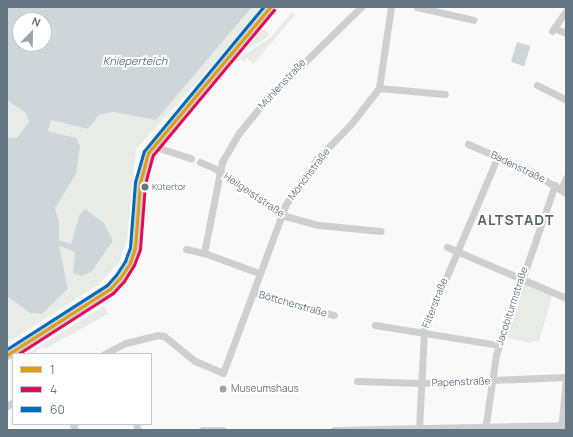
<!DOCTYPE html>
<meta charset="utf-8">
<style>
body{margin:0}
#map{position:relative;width:573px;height:437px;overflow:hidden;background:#f9f9f9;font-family:Manrope,sans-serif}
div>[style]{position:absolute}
.green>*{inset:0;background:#e8ebe6}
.water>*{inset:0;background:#ced6d9;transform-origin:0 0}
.minor>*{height:7px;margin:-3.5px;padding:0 3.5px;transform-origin:3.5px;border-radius:3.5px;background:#cecfd0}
.tertiary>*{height:9px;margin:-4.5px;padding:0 4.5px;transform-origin:4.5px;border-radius:4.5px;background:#cecfd0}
.bus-1>*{height:3px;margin:-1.5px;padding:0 1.5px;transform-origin:1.5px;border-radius:1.5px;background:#de9e14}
.bus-2>*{height:3px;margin:-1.5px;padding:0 1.5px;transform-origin:1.5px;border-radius:1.5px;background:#e30b59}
.bus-3>*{height:3px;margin:-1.5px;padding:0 1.5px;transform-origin:1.5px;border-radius:1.5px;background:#006ab7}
.dots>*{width:11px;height:11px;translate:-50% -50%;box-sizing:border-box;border:2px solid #fff;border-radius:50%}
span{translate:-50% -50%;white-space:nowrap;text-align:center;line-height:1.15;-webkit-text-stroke:4px #fff;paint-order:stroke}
.bus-label{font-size:9px;color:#657683}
.left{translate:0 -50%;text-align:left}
.street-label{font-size:10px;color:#657683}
.poi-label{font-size:10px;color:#657683}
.water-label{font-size:11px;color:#60757c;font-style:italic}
.district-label{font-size:14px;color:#57646e;font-weight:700;letter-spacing:1px}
.frame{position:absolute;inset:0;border:8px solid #657683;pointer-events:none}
.legend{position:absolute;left:12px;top:353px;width:140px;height:72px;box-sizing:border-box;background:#fff;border:1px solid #c1c8cd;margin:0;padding:5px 7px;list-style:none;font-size:12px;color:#657683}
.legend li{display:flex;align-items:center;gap:8px;height:20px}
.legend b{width:20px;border:1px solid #c1c8cd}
.north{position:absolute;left:12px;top:12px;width:40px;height:40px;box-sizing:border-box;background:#fff;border:1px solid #c1c8cd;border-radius:50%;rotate:23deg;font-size:11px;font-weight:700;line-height:16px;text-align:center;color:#657683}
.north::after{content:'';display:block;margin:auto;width:14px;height:18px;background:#99a4ac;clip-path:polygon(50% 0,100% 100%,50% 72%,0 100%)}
</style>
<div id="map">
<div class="green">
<div style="clip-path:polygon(252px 7px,265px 7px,136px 149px,127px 239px,119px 263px,98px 285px,7px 343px,7px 296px,30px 313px,42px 314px,68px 289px,58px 246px,75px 252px,73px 273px,92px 271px,113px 241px,79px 216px,71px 244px,59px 240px,59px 221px,55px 208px,64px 192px,76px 138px,48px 131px,51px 120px,88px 129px,99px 115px,113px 112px,156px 120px)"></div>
<div style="clip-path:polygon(275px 7px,280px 7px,262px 28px,269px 34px,268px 37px,244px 51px,230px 68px,226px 64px)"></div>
<div style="clip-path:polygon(292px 12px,295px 15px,291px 20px,253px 64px,247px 58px,243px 62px,240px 58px,270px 38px)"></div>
<div style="clip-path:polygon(7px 100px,26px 113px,29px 122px,17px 138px,7px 138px)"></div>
<div style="clip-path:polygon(524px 282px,552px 296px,539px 342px,532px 341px,531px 343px,504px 337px)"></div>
<div style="clip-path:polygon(104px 306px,108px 314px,45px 349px,43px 346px,37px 350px,34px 354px,27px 354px)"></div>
</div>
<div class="water">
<div style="clip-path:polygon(evenodd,7px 7px,252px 7px,156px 120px,113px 112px,99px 115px,88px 129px,51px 120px,48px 131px,76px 138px,80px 146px,76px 174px,55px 208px,59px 221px,59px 240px,71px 244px,79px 216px,85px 209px,104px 223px,113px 241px,92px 271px,82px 276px,73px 273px,75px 252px,59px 246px,68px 289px,42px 314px,30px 313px,7px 296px,7px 138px,17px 138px,29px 122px,26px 113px,7px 100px,7px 7px,20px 20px,44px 20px,44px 44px,20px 44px,20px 20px)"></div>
<div style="left:517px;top:42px;width:14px;height:21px;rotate:17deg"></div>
</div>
<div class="minor">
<div style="left:417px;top:7px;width:58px;rotate:12.8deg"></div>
<div style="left:554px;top:28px;width:13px;rotate:23deg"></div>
<div style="left:552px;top:31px;width:24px;rotate:-55deg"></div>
<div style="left:537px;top:85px;width:33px;rotate:27deg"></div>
<div style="left:379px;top:88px;width:66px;rotate:5.2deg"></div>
<div style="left:468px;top:144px;width:70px;rotate:23.6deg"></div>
<div style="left:532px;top:172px;width:40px;rotate:32deg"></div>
<div style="left:153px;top:146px;width:40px;rotate:18deg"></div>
<div style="left:200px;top:162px;width:15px;rotate:23deg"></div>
<div style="left:214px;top:168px;width:82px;rotate:35deg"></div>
<div style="left:281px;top:215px;width:39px;rotate:15deg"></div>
<div style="left:319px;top:225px;width:62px;rotate:5.5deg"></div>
<div style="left:561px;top:189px;width:12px;rotate:-66deg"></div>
<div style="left:447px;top:247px;width:129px;rotate:23.2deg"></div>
<div style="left:186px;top:249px;width:18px;rotate:13deg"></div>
<div style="left:259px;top:273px;width:59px;rotate:-160deg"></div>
<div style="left:204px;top:253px;width:93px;rotate:-78.8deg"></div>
<div style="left:222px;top:162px;width:34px;rotate:-60deg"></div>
<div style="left:239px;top:133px;width:40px;rotate:-51deg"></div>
<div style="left:264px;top:102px;width:136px;rotate:-44.4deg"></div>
<div style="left:253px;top:292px;width:84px;rotate:15.9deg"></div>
<div style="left:375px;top:325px;width:126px;rotate:9.2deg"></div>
<div style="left:104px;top:354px;width:25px;rotate:-27deg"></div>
<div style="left:126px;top:343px;width:32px;rotate:-14deg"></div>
<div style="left:157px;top:335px;width:7px;rotate:8deg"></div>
<div style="left:164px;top:336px;width:40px;rotate:39deg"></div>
<div style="left:195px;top:361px;width:30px;rotate:23deg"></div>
<div style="left:223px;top:373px;width:180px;rotate:-69.6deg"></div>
<div style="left:286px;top:204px;width:55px;rotate:-55.4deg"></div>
<div style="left:317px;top:159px;width:49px;rotate:-45.8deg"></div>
<div style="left:351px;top:124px;width:46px;rotate:-52.1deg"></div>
<div style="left:379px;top:88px;width:82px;rotate:-81.6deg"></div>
<div style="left:357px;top:381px;width:64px;rotate:1.8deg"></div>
<div style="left:421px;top:383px;width:145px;rotate:-2.4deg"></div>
<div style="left:7px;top:406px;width:7px;rotate:-34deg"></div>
<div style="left:73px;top:424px;width:6px;rotate:72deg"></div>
<div style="left:136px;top:424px;width:6px;rotate:72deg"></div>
<div style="left:419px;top:429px;width:99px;rotate:-87.1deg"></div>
<div style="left:424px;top:330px;width:189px;rotate:-67deg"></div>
<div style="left:202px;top:430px;width:21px"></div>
<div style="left:334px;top:430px;width:232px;rotate:-1.2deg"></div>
<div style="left:485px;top:430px;width:76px;rotate:-81.7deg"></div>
<div style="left:496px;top:355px;width:180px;rotate:-70.9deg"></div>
<div style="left:561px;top:430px;width:51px;rotate:-84.4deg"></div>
</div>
<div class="tertiary">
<div style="left:7px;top:355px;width:122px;rotate:-32.7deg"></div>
<div style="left:110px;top:289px;width:15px;rotate:-48deg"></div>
<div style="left:120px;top:278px;width:18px;rotate:-56deg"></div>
<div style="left:130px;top:263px;width:16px;rotate:-72deg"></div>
<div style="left:135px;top:248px;width:65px;rotate:-85.6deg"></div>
<div style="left:140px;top:183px;width:31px;rotate:-75deg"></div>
<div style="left:148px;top:153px;width:190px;rotate:-50.1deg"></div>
</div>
<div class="bus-1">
<div style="left:7px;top:355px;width:122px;rotate:-32.7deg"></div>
<div style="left:110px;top:289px;width:15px;rotate:-48deg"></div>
<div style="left:120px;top:278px;width:18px;rotate:-56deg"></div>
<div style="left:130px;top:263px;width:16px;rotate:-72deg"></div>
<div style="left:135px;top:248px;width:65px;rotate:-85.6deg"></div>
<div style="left:140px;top:183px;width:31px;rotate:-75deg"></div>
<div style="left:148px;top:153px;width:190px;rotate:-50.1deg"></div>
</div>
<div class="bus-2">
<div style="left:18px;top:354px;width:113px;rotate:-32.7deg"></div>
<div style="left:113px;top:293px;width:16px;rotate:-47deg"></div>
<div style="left:124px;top:281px;width:19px;rotate:-58deg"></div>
<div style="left:134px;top:265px;width:17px;rotate:-69deg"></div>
<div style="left:140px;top:249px;width:65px;rotate:-85.6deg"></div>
<div style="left:145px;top:184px;width:30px;rotate:-75deg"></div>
<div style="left:153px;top:155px;width:189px;rotate:-50.2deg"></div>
</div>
<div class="bus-3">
<div style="left:7px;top:349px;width:119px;rotate:-32.6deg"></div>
<div style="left:107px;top:285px;width:13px;rotate:-48deg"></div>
<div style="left:116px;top:275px;width:17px;rotate:-57deg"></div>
<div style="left:125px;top:261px;width:15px;rotate:-70deg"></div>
<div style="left:130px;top:247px;width:65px;rotate:-85.6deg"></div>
<div style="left:135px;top:182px;width:32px;rotate:-74deg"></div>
<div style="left:144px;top:151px;width:187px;rotate:-50.4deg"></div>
</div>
<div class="dots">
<div style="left:145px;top:187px;background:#657683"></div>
<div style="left:223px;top:389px;background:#99a4ac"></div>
</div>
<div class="bus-label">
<span class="left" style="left:152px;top:187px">Kütertor</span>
</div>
<div class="street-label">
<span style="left:282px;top:84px;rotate:-47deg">Mühlenstraße</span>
<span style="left:518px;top:167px;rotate:26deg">Badenstraße</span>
<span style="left:309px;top:174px;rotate:-53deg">Mönchstraße</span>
<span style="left:254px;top:195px;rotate:34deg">Heilgeiststraße</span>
<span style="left:435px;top:303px;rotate:-69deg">Filterstraße</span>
<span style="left:293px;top:304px;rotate:16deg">Böttcherstraße</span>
<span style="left:512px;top:306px;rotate:-72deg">Jacobiturmstraße</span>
<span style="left:461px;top:382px;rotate:-2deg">Papenstraße</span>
</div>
<div class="poi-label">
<span class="left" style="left:231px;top:389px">Museumshaus</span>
</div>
<div class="water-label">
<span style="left:135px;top:61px">Knieperteich</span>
</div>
<div class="district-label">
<span style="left:516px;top:220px">ALTSTADT</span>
</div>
<div class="frame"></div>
<ul class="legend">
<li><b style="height:5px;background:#de9e14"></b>1</li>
<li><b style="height:5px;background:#e30b59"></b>4</li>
<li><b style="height:5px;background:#006ab7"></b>60</li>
</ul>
<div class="north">N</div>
</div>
